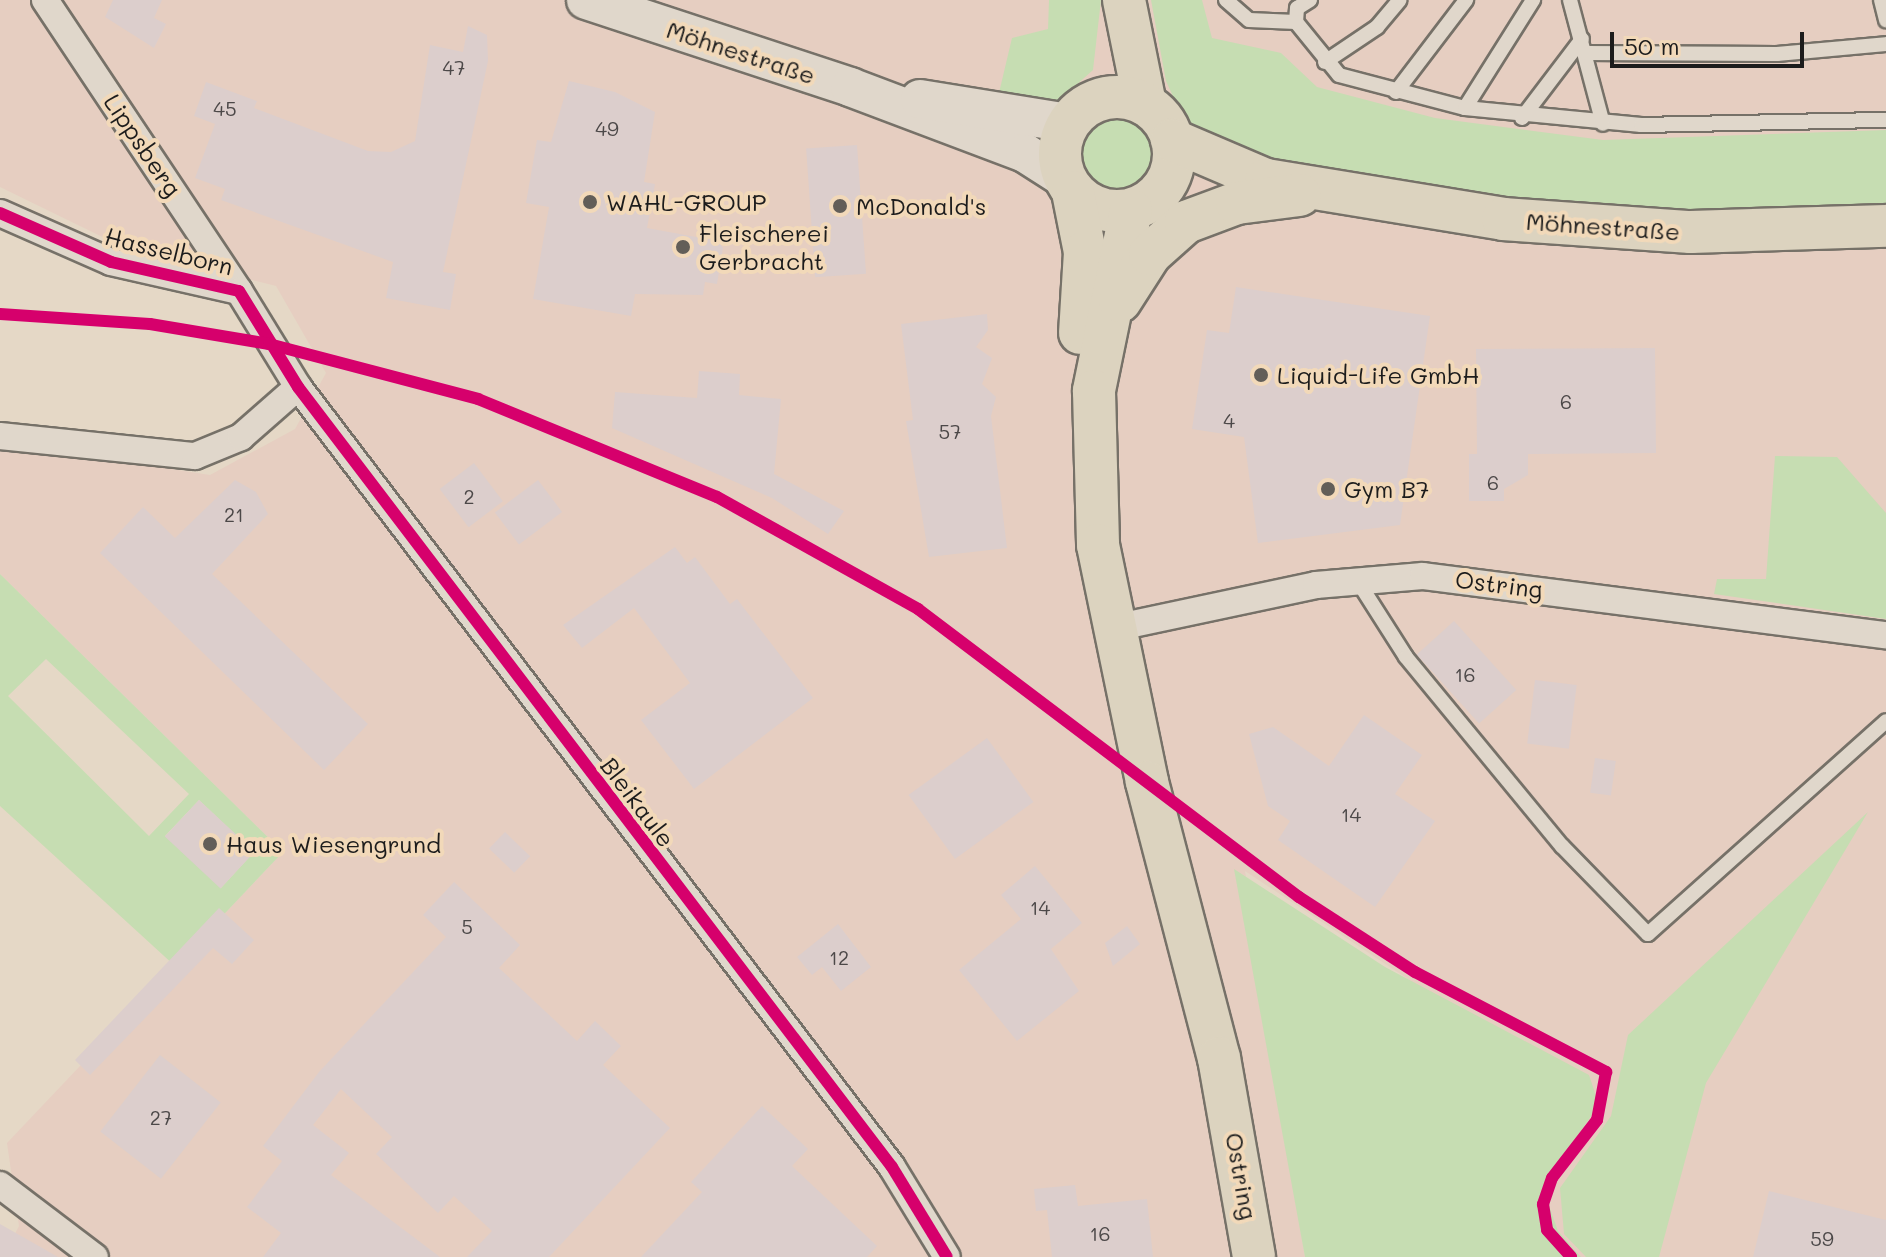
<!DOCTYPE html>
<meta charset="utf-8">
<style>
body{margin:0}
#map{position:relative;width:1886px;height:1257px;overflow:hidden;background:#e5d8c6;font-family:Mali,sans-serif}
div>[style]{position:absolute}
.built>*{inset:0;background:#e6cec1}
.green>*{inset:0;background:#c6ddb2}
.round{border-radius:50%}
.building>*{inset:0;background:#dccecc;transform-origin:0 0}
.roads{filter:drop-shadow(2px 0 #767168) drop-shadow(-2px 0 #767168) drop-shadow(0 2px #767168) drop-shadow(0 -2px #767168)}
.lane>*{height:14px;margin:-7px;padding:0 7px;transform-origin:7px;border-radius:7px;background:#e0d7cb}
.street>*{height:26px;margin:-13px;padding:0 13px;transform-origin:13px;border-radius:13px;background:#e0d7cb}
.secondary>*{height:38px;margin:-19px;padding:0 19px;transform-origin:19px;border-radius:19px;background:#e0d7cb}
.primary>*{height:42px;margin:-21px;padding:0 21px;transform-origin:21px;border-radius:21px;background:#dcd3bf}
.primary>.ring{margin:-21px;padding:0;box-sizing:content-box;background:none;border:42px solid #dcd3bf;border-radius:50%}
.cycleway>*{height:12px;margin:-6px;padding:0 6px;transform-origin:6px;border-radius:6px;background:#d6006c}
.dots>*{width:22px;height:22px;translate:-50% -50%;box-sizing:border-box;border:4px solid #f2d9b9;border-radius:50%}
span{translate:-50% -50%;white-space:nowrap;text-align:center;line-height:1.15;-webkit-text-stroke:8px #f2d9b9;paint-order:stroke}
.number-label{font-size:20px;color:#4c4848}
.number-label span{-webkit-text-stroke-width:0}
.street-label{font-size:24px;color:#1c1c1c}
.poi-label{font-size:24px;color:#1c1c1c}
.left{translate:0 -50%;text-align:left}
.scale{position:absolute;left:1610px;top:32px;width:194px;height:36px;box-sizing:border-box;border:4px solid #1c1c1c;border-top:0;padding-left:10px;font-size:24px;line-height:28px;white-space:nowrap;color:#1c1c1c;-webkit-text-stroke:6px #f2d9b9;paint-order:stroke}
</style>
<div id="map">
<div class="built">
<div style="clip-path:polygon(0 0,1886px 0,1886px 1257px,1581px 1257px,1558px 1231px,1547px 1201px,1553px 1171px,1598px 1105px,1245px 871px,1305px 1257px,3px 1257px,19px 1226px,7px 1143px,283px 852px,0 574px,0 442px,210px 475px,295px 429px,326px 373px,276px 286px,123px 247px,0 187px)"></div>
</div>
<div class="green">
<div style="clip-path:polygon(1049px 0,1101px 0,1093px 70px,1054px 105px,998px 97px,1012px 38px,1048px 29px)"></div>
<div style="clip-path:polygon(1151px 0,1202px 0,1212px 38px,1281px 53px,1317px 87px,1435px 118px,1603px 140px,1886px 130px,1886px 204px,1719px 212px,1525px 205px,1300px 171px,1186px 125px,1166px 81px)"></div>
<div class="round" style="left:1072px;top:110px;width:90px;height:90px"></div>
<div style="clip-path:polygon(1775px 456px,1837px 457px,1886px 513px,1886px 619px,1714px 594px,1717px 579px,1766px 579px)"></div>
<div style="clip-path:polygon(evenodd,0 574px,283px 852px,175px 966px,0 806px,0 574px,46px 659px,189px 794px,149px 836px,8px 696px,46px 659px,0 574px,199px 800px,254px 852px,221px 888px,165px 836px,199px 800px)"></div>
<div style="clip-path:polygon(1868px 812px,1706px 1083px,1659px 1257px,1586px 1257px,1564px 1234px,1560px 1188px,1611px 1116px,1628px 1035px)"></div>
<div style="clip-path:polygon(1234px 869px,1385px 967px,1589px 1075px,1599px 1105px,1553px 1171px,1547px 1200px,1558px 1231px,1581px 1257px,1305px 1257px)"></div>
</div>
<div class="building">
<div style="clip-path:polygon(113px 0,162px 0,154px 18px,166px 24px,154px 48px,105px 17px)"></div>
<div style="clip-path:polygon(468px 26px,487px 35px,488px 61px,443px 272px,456px 274px,450px 310px,386px 298px,393px 262px,221px 200px,225px 189px,195px 178px,215px 124px,194px 116px,206px 82px,257px 101px,254px 108px,368px 151px,391px 152px,415px 141px,430px 45px,463px 52px)"></div>
<div style="clip-path:polygon(569px 81px,615px 92px,655px 112px,644px 182px,655px 184px,647px 228px,718px 241px,723px 248px,717px 284px,705px 282px,703px 295px,635px 294px,631px 316px,533px 299px,549px 207px,526px 203px,537px 140px,551px 142px)"></div>
<div style="left:857px;top:145px;width:129px;height:51px;rotate:86deg"></div>
<div style="clip-path:polygon(1236px 287px,1430px 316px,1400px 525px,1258px 543px,1244px 437px,1192px 429px,1207px 330px,1229px 333px)"></div>
<div style="clip-path:polygon(987px 314px,988px 330px,976px 347px,992px 358px,982px 384px,996px 397px,991px 416px,1007px 548px,929px 557px,906px 421px,913px 420px,901px 324px)"></div>
<div style="clip-path:polygon(1655px 348px,1656px 453px,1528px 454px,1528px 475px,1504px 489px,1504px 501px,1469px 501px,1469px 454px,1477px 454px,1476px 349px)"></div>
<div style="clip-path:polygon(699px 371px,740px 374px,739px 395px,781px 399px,774px 474px,844px 511px,828px 534px,772px 498px,612px 428px,615px 392px,697px 398px)"></div>
<div style="left:474px;top:463px;width:48px;height:43px;rotate:53deg"></div>
<div style="clip-path:polygon(235px 480px,256px 492px,268px 514px,212px 574px,368px 724px,324px 770px,100px 553px,143px 507px,175px 538px)"></div>
<div style="left:538px;top:480px;width:40px;height:54px;rotate:53deg"></div>
<div style="clip-path:polygon(675px 547px,687px 563px,695px 557px,730px 604px,737px 599px,813px 698px,694px 789px,641px 720px,690px 683px,634px 608px,582px 648px,563px 625px)"></div>
<div style="left:1454px;top:621px;width:93px;height:50px;rotate:48deg"></div>
<div style="left:1535px;top:680px;width:42px;height:64px;rotate:7deg"></div>
<div style="clip-path:polygon(1364px 715px,1422px 755px,1395px 794px,1435px 821px,1375px 907px,1278px 840px,1290px 821px,1268px 806px,1249px 734px,1273px 727px,1329px 766px)"></div>
<div style="left:987px;top:738px;width:79px;height:97px;rotate:54deg"></div>
<div style="left:1595px;top:758px;width:21px;height:35px;rotate:8deg"></div>
<div style="left:199px;top:800px;width:76px;height:50px;rotate:43deg"></div>
<div style="left:505px;top:832px;width:35px;height:23px;rotate:44deg"></div>
<div style="clip-path:polygon(1035px 866px,1082px 923px,1051px 949px,1079px 991px,1017px 1041px,959px 970px,1021px 919px,1001px 895px)"></div>
<div style="clip-path:polygon(454px 882px,520px 945px,499px 968px,577px 1041px,595px 1021px,621px 1046px,603px 1065px,670px 1128px,549px 1257px,467px 1257px,492px 1231px,454px 1196px,438px 1213px,376px 1154px,392px 1137px,341px 1089px,313px 1125px,349px 1153px,331px 1175px,440px 1257px,263px 1257px,281px 1233px,247px 1207px,282px 1161px,263px 1146px,319px 1072px,446px 937px,423px 915px)"></div>
<div style="clip-path:polygon(219px 908px,254px 940px,232px 964px,213px 948px,90px 1075px,75px 1060px)"></div>
<div style="clip-path:polygon(838px 924px,871px 967px,841px 991px,822px 967px,812px 975px,797px 957px)"></div>
<div style="clip-path:polygon(1127px 926px,1140px 944px,1113px 966px,1105px 943px)"></div>
<div style="left:160px;top:1055px;width:77px;height:97px;rotate:38deg"></div>
<div style="clip-path:polygon(762px 1106px,808px 1149px,792px 1166px,877px 1246px,867px 1257px,641px 1257px,702px 1192px,691px 1182px)"></div>
<div style="clip-path:polygon(1075px 1185px,1078px 1206px,1147px 1199px,1153px 1257px,1052px 1257px,1047px 1210px,1036px 1211px,1034px 1189px)"></div>
<div style="clip-path:polygon(1769px 1191px,1886px 1220px,1886px 1257px,1753px 1257px)"></div>
<div style="clip-path:polygon(0 1224px,58px 1257px,0 1257px)"></div>
</div>
<div class="roads">
<div class="lane">
<div style="left:1226px;top:0;width:30px;rotate:41deg"></div>
<div style="left:1249px;top:20px;width:47px;rotate:2.4deg"></div>
<div style="left:1310px;top:0;width:15px;rotate:148deg"></div>
<div style="left:1297px;top:8px;width:14px;rotate:94deg"></div>
<div style="left:1296px;top:22px;width:68px;rotate:50.9deg"></div>
<div style="left:1339px;top:75px;width:130px;rotate:14.7deg"></div>
<div style="left:1465px;top:108px;width:177px;rotate:5.5deg"></div>
<div style="left:1641px;top:125px;width:245px;rotate:-1.2deg"></div>
<div style="left:1570px;top:0;width:128px;rotate:75.1deg"></div>
<div style="left:1881px;top:0;width:21px;rotate:76deg"></div>
<div style="left:1586px;top:53px;width:191px;rotate:0.3deg"></div>
<div style="left:1777px;top:54px;width:109px;rotate:-5.2deg"></div>
<div style="left:1325px;top:62px;width:63px;rotate:-33.9deg"></div>
<div style="left:1377px;top:27px;width:35px;rotate:-50deg"></div>
<div style="left:1396px;top:92px;width:116px;rotate:-52.7deg"></div>
<div style="left:1465px;top:108px;width:128px;rotate:-57.8deg"></div>
<div style="left:1522px;top:118px;width:99px;rotate:-52.8deg"></div>
<div style="left:1357px;top:580px;width:91px;rotate:57.5deg"></div>
<div style="left:1406px;top:657px;width:245px;rotate:50.5deg"></div>
<div style="left:1562px;top:846px;width:123px;rotate:45.7deg"></div>
<div style="left:1648px;top:934px;width:319px;rotate:-41.8deg"></div>
</div>
<div class="street">
<div style="left:45px;top:0;width:350px;rotate:56.3deg"></div>
<div style="left:0;top:213px;width:121px;rotate:23.8deg"></div>
<div style="left:111px;top:262px;width:131px;rotate:12.8deg"></div>
<div style="left:239px;top:291px;width:113px;rotate:58.4deg"></div>
<div style="left:298px;top:387px;width:980px;rotate:52.71deg"></div>
<div style="left:892px;top:1167px;width:105px;rotate:58.6deg"></div>
<div style="left:0;top:436px;width:196px;rotate:5.9deg"></div>
<div style="left:195px;top:456px;width:50px;rotate:-22.4deg"></div>
<div style="left:241px;top:437px;width:76px;rotate:-41.3deg"></div>
<div style="left:1114px;top:628px;width:207px;rotate:-12deg"></div>
<div style="left:1316px;top:585px;width:107px;rotate:-4.8deg"></div>
<div style="left:1423px;top:576px;width:467px;rotate:7.3deg"></div>
<div style="left:0;top:1185px;width:119px;rotate:37.2deg"></div>
</div>
<div class="secondary">
<div style="left:586px;top:0;width:278px;rotate:18.2deg"></div>
<div style="left:850px;top:87px;width:187px;rotate:20.7deg"></div>
<div style="left:1025px;top:153px;width:46px;rotate:32.7deg"></div>
<div style="left:920px;top:99px;width:150px;rotate:9.2deg"></div>
</div>
<div class="primary">
<div style="left:1124px;top:0;width:106px;rotate:78.6deg"></div>
<div class="ring" style="left:1060px;top:97px;width:72px;height:72px"></div>
<div style="left:1172px;top:140px;width:102px;rotate:23.1deg"></div>
<div style="left:1266px;top:180px;width:240px;rotate:9.3deg"></div>
<div style="left:1503px;top:219px;width:188px;rotate:4deg"></div>
<div style="left:1691px;top:232px;width:195px;rotate:-1.8deg"></div>
<div style="left:1073px;top:192px;width:61px;rotate:78.7deg"></div>
<div style="left:1085px;top:252px;width:81px;rotate:93.5deg"></div>
<div style="left:1131px;top:210px;width:185px;rotate:101.6deg"></div>
<div style="left:1094px;top:391px;width:154px;rotate:88.5deg"></div>
<div style="left:1098px;top:545px;width:242px;rotate:78.3deg"></div>
<div style="left:1147px;top:782px;width:285px;rotate:75.4deg"></div>
<div style="left:1219px;top:1058px;width:202px;rotate:80deg"></div>
<div style="left:1120px;top:301px;width:56px;rotate:-57.4deg"></div>
<div style="left:1150px;top:254px;width:48px;rotate:-41.6deg"></div>
<div style="left:1186px;top:222px;width:54px;rotate:-20.4deg"></div>
<div style="left:1237px;top:203px;width:63px;rotate:-7.4deg"></div>
</div>
</div>
<div class="cycleway">
<div style="left:0;top:213px;width:121px;rotate:23.8deg"></div>
<div style="left:111px;top:262px;width:131px;rotate:12.8deg"></div>
<div style="left:239px;top:291px;width:113px;rotate:58.4deg"></div>
<div style="left:298px;top:387px;width:980px;rotate:52.71deg"></div>
<div style="left:892px;top:1167px;width:105px;rotate:58.6deg"></div>
<div style="left:0;top:314px;width:150px;rotate:3.8deg"></div>
<div style="left:150px;top:324px;width:121px;rotate:9.5deg"></div>
<div style="left:269px;top:344px;width:216px;rotate:14.7deg"></div>
<div style="left:478px;top:399px;width:258px;rotate:22.3deg"></div>
<div style="left:717px;top:497px;width:230px;rotate:29.1deg"></div>
<div style="left:918px;top:609px;width:478px;rotate:37.1deg"></div>
<div style="left:1299px;top:897px;width:138px;rotate:32.9deg"></div>
<div style="left:1415px;top:972px;width:216px;rotate:27.6deg"></div>
<div style="left:1606px;top:1072px;width:49px;rotate:100.6deg"></div>
<div style="left:1597px;top:1120px;width:73px;rotate:127.8deg"></div>
<div style="left:1552px;top:1178px;width:28px;rotate:109deg"></div>
<div style="left:1543px;top:1204px;width:26px;rotate:81deg"></div>
<div style="left:1547px;top:1230px;width:36px;rotate:48deg"></div>
</div>
<div class="dots">
<div style="left:590px;top:202px;background:#625e58"></div>
<div style="left:840px;top:206px;background:#625e58"></div>
<div style="left:683px;top:247px;background:#625e58"></div>
<div style="left:1261px;top:375px;background:#625e58"></div>
<div style="left:1328px;top:489px;background:#625e58"></div>
<div style="left:210px;top:844px;background:#625e58"></div>
</div>
<div class="number-label">
<span style="left:454px;top:67px">47</span>
<span style="left:225px;top:108px">45</span>
<span style="left:607px;top:128px">49</span>
<span style="left:1566px;top:401px">6</span>
<span style="left:1229px;top:420px">4</span>
<span style="left:950px;top:431px">57</span>
<span style="left:1493px;top:482px">6</span>
<span style="left:469px;top:496px">2</span>
<span style="left:234px;top:514px">21</span>
<span style="left:1465px;top:674px">16</span>
<span style="left:1351px;top:814px">14</span>
<span style="left:1040px;top:907px">14</span>
<span style="left:467px;top:926px">5</span>
<span style="left:839px;top:957px">12</span>
<span style="left:161px;top:1117px">27</span>
<span style="left:1100px;top:1233px">16</span>
<span style="left:1822px;top:1238px">59</span>
</div>
<div class="street-label">
<span style="left:741px;top:52px;rotate:18deg">Möhnestraße</span>
<span style="left:143px;top:145px;rotate:56deg">Lippsberg</span>
<span style="left:1603px;top:226px;rotate:4deg">Möhnestraße</span>
<span style="left:169px;top:251px;rotate:14deg">Hasselborn</span>
<span style="left:1499px;top:584px;rotate:7deg">Ostring</span>
<span style="left:638px;top:802px;rotate:53deg">Bleikaule</span>
<span style="left:1242px;top:1176px;rotate:80deg">Ostring</span>
</div>
<div class="poi-label">
<span class="left" style="left:606px;top:202px">WAHL-GROUP</span>
<span class="left" style="left:856px;top:206px">McDonald's</span>
<span class="left" style="left:699px;top:247px">Fleischerei<br>Gerbracht</span>
<span class="left" style="left:1277px;top:375px">Liquid-Life GmbH</span>
<span class="left" style="left:1344px;top:489px">Gym B7</span>
<span class="left" style="left:226px;top:844px">Haus Wiesengrund</span>
</div>
<div class="scale">50 m</div>
</div>
